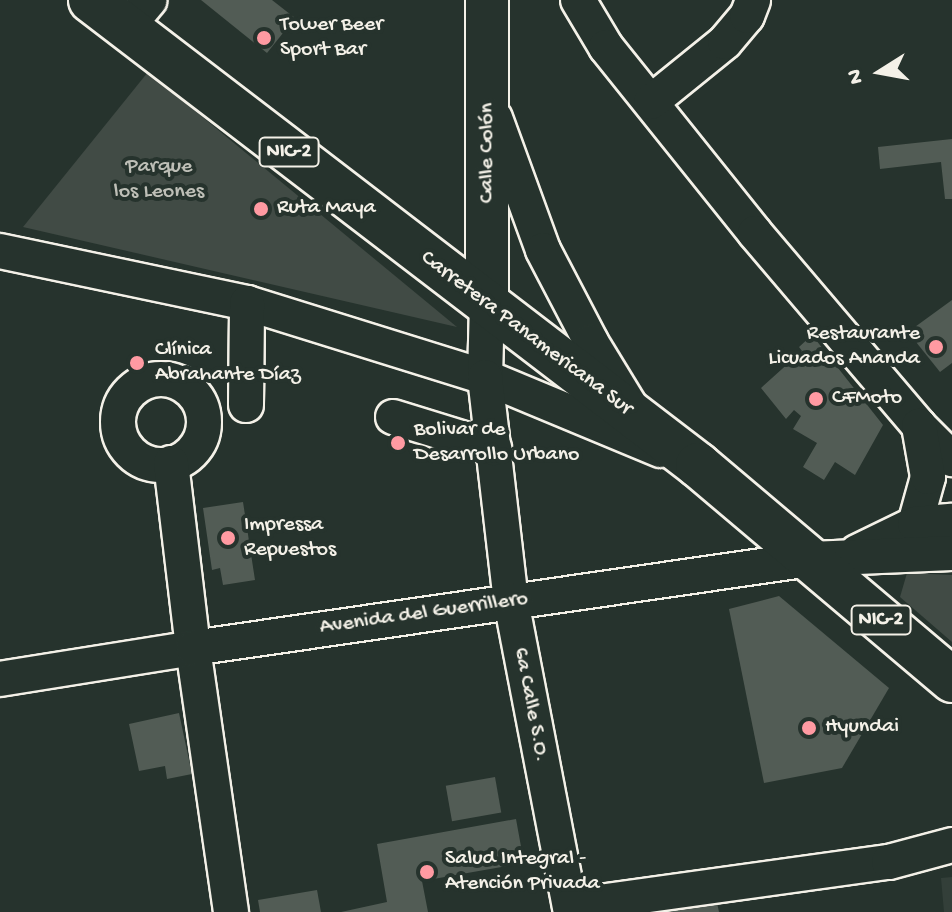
<!DOCTYPE html>
<meta charset="utf-8">
<style>
body{margin:0}
#map{position:relative;width:952px;height:912px;overflow:hidden;background:#26332d;font-family:"Gochi Hand",sans-serif}
div>[style]{position:absolute}
.built>*{inset:0;background:#333f39}
.green>*{inset:0;background:#414b45}
.building>*{inset:0;background:#525c55;transform-origin:0 0}
.roads{filter:drop-shadow(2px 0 #f4f1e8) drop-shadow(-2px 0 #f4f1e8) drop-shadow(0 2px #f4f1e8) drop-shadow(0 -2px #f4f1e8)}
.minor>*{height:34px;margin:-17px;padding:0 17px;transform-origin:17px;border-radius:17px;background:#26332d}
.minor>.ring{margin:-17px;padding:0;box-sizing:content-box;background:none;border:34px solid #26332d;border-radius:50%}
.major>*{height:42px;margin:-21px;padding:0 21px;transform-origin:21px;border-radius:21px;background:#26332d}
.highway>*{height:44px;margin:-22px;padding:0 22px;transform-origin:22px;border-radius:22px;background:#26332d}
.dots>*{width:22px;height:22px;translate:-50% -50%;box-sizing:border-box;border:4px solid #26332d;border-radius:50%}
span{translate:-50% -50%;white-space:nowrap;text-align:center;line-height:1.15;-webkit-text-stroke:8px #26332d;paint-order:stroke}
.shield-label span{padding:2px 6px;background:#26332d;border:2px solid;border-radius:6px;-webkit-text-stroke-width:0}
.shield-label{font-size:20px;color:#f4f1e8;font-weight:700}
.poi-label{font-size:22px;color:#f4f1e8}
.left{translate:0 -50%;text-align:left}
.right{translate:-100% -50%;text-align:right}
.street-label{font-size:22px;color:#f4f1e8}
.park-label{font-size:22px;color:#bebfb7}
.north{position:absolute;left:840px;top:32px;width:80px;height:80px;-webkit-text-stroke:6px #26332d;paint-order:stroke;rotate:259deg;font-size:22px;font-weight:700;line-height:32px;text-align:center;color:#f4f1e8}
.north::after{content:'';display:block;margin:auto;width:28px;height:36px;background:#f4f1e8;clip-path:polygon(50% 0,100% 100%,50% 72%,0 100%)}
</style>
<div id="map">
<div class="built">
<div style="clip-path:polygon(952px 877px,952px 912px,944px 912px,941px 878px)"></div>
</div>
<div class="green">
<div style="clip-path:polygon(148px 72px,457px 327px,23px 227px)"></div>
<div style="clip-path:polygon(907px 573px,952px 575px,952px 642px,900px 597px)"></div>
</div>
<div class="building">
<div style="clip-path:polygon(201px 0,272px 0,295px 18px,267px 53px)"></div>
<div style="clip-path:polygon(952px 139px,952px 199px,945px 199px,941px 162px,880px 169px,878px 147px)"></div>
<div style="clip-path:polygon(952px 300px,952px 363px,940px 372px,908px 332px)"></div>
<div style="clip-path:polygon(812px 335px,883px 425px,855px 475px,835px 462px,824px 480px,803px 467px,817px 443px,793px 429px,801px 416px,794px 410px,786px 419px,761px 388px,802px 351px,799px 347px)"></div>
<div style="clip-path:polygon(243px 502px,255px 580px,223px 585px,220px 568px,212px 570px,203px 508px)"></div>
<div style="clip-path:polygon(779px 596px,889px 688px,842px 768px,764px 783px,729px 609px)"></div>
<div style="clip-path:polygon(179px 713px,192px 774px,167px 779px,165px 766px,139px 771px,129px 724px)"></div>
<div style="left:495px;top:777px;width:36px;height:50px;rotate:80deg"></div>
<div style="clip-path:polygon(516px 819px,524px 863px,422px 881px,428px 912px,341px 912px,387px 902px,377px 844px)"></div>
<div style="clip-path:polygon(317px 890px,321px 912px,260px 912px,258px 900px)"></div>
<div style="clip-path:polygon(716px 898px,719px 912px,642px 912px)"></div>
</div>
<div class="roads">
<div class="minor">
<div style="left:578px;top:0;width:55px;rotate:59.2deg"></div>
<div style="left:606px;top:47px;width:238px;rotate:51.3deg"></div>
<div style="left:755px;top:233px;width:253px;rotate:49.6deg"></div>
<div style="left:919px;top:426px;width:47px;rotate:45deg"></div>
<div style="left:127px;top:27px;width:35px;rotate:-50deg"></div>
<div style="left:651px;top:102px;width:95px;rotate:-39deg"></div>
<div style="left:725px;top:42px;width:34px;rotate:-50deg"></div>
<div style="left:747px;top:16px;width:17px;rotate:-69deg"></div>
<div style="left:495px;top:118px;width:140px;rotate:70deg"></div>
<div style="left:543px;top:250px;width:104px;rotate:62.4deg"></div>
<div style="left:591px;top:342px;width:75px;rotate:58.6deg"></div>
<div style="left:0;top:251px;width:252px;rotate:11.9deg"></div>
<div style="left:247px;top:303px;width:249px;rotate:17.3deg"></div>
<div style="left:485px;top:377px;width:190px;rotate:22.6deg"></div>
<div style="left:487px;top:305px;width:72px;rotate:91.6deg"></div>
<div style="left:485px;top:377px;width:226px;rotate:83.4deg"></div>
<div style="left:511px;top:601px;width:317px;rotate:79.1deg"></div>
<div class="ring" style="left:118px;top:379px;width:52px;height:52px"></div>
<div style="left:246px;top:405px;width:102px;rotate:-89.4deg"></div>
<div style="left:393px;top:417px;width:106px;rotate:17.1deg"></div>
<div style="left:171px;top:463px;width:186px;rotate:83.2deg"></div>
<div style="left:193px;top:648px;width:267px;rotate:81.8deg"></div>
<div style="left:915px;top:524px;width:49px;rotate:-74.5deg"></div>
<div style="left:928px;top:477px;width:52px;rotate:-100deg"></div>
<div style="left:857px;top:552px;width:64px;rotate:-25.8deg"></div>
<div style="left:915px;top:524px;width:37px;rotate:-5deg"></div>
<div style="left:0;top:679px;width:195px;rotate:-9.1deg"></div>
<div style="left:193px;top:648px;width:623px;rotate:-8.21deg"></div>
<div style="left:810px;top:559px;width:142px;rotate:-2.4deg"></div>
<div style="left:570px;top:906px;width:322px;rotate:-7.9deg"></div>
<div style="left:889px;top:862px;width:65px;rotate:-15.1deg"></div>
</div>
<div class="major">
<div style="left:487px;top:0;width:305px;rotate:90deg"></div>
</div>
<div class="highway">
<div style="left:91px;top:0;width:765px;rotate:37.45deg"></div>
<div style="left:698px;top:465px;width:333px;rotate:40.2deg"></div>
</div>
</div>
<div class="dots">
<div style="left:264px;top:38px;background:#ff9aa2"></div>
<div style="left:261px;top:209px;background:#ff9aa2"></div>
<div style="left:936px;top:347px;background:#ff9aa2"></div>
<div style="left:137px;top:363px;background:#ff9aa2"></div>
<div style="left:816px;top:399px;background:#ff9aa2"></div>
<div style="left:398px;top:443px;background:#ff9aa2"></div>
<div style="left:228px;top:538px;background:#ff9aa2"></div>
<div style="left:809px;top:728px;background:#ff9aa2"></div>
<div style="left:427px;top:872px;background:#ff9aa2"></div>
</div>
<div class="shield-label">
<span style="left:289px;top:152px">NIC-2</span>
<span style="left:881px;top:620px">NIC-2</span>
</div>
<div class="poi-label">
<span class="left" style="left:280px;top:38px">Tower Beer<br>Sport Bar</span>
<span class="left" style="left:277px;top:209px">Ruta Maya</span>
<span class="right" style="left:920px;top:347px">Restaurante<br>Licuados Ananda</span>
<span class="left" style="left:155px;top:363px">Clínica<br>Abrahante Díaz</span>
<span class="left" style="left:832px;top:399px">CFMoto</span>
<span class="left" style="left:414px;top:443px">Bolivar de<br>Desarrollo Urbano</span>
<span class="left" style="left:244px;top:538px">Impressa<br>Repuestos</span>
<span class="left" style="left:825px;top:728px">Hyundai</span>
<span class="left" style="left:445px;top:872px">Salud Integral -<br>Atención Privada</span>
</div>
<div class="street-label">
<span style="left:488px;top:153px;rotate:-90deg">Calle Colón</span>
<span style="left:526px;top:334px;rotate:37deg">Carretera Panamericana Sur</span>
<span style="left:424px;top:614px;rotate:-8deg">Avenida del Guerrillero</span>
<span style="left:530px;top:705px;rotate:79deg">6a Calle S.O.</span>
</div>
<div class="park-label">
<span style="left:159px;top:180px">Parque<br>los Leones</span>
</div>
<div class="north">N</div>
</div>
